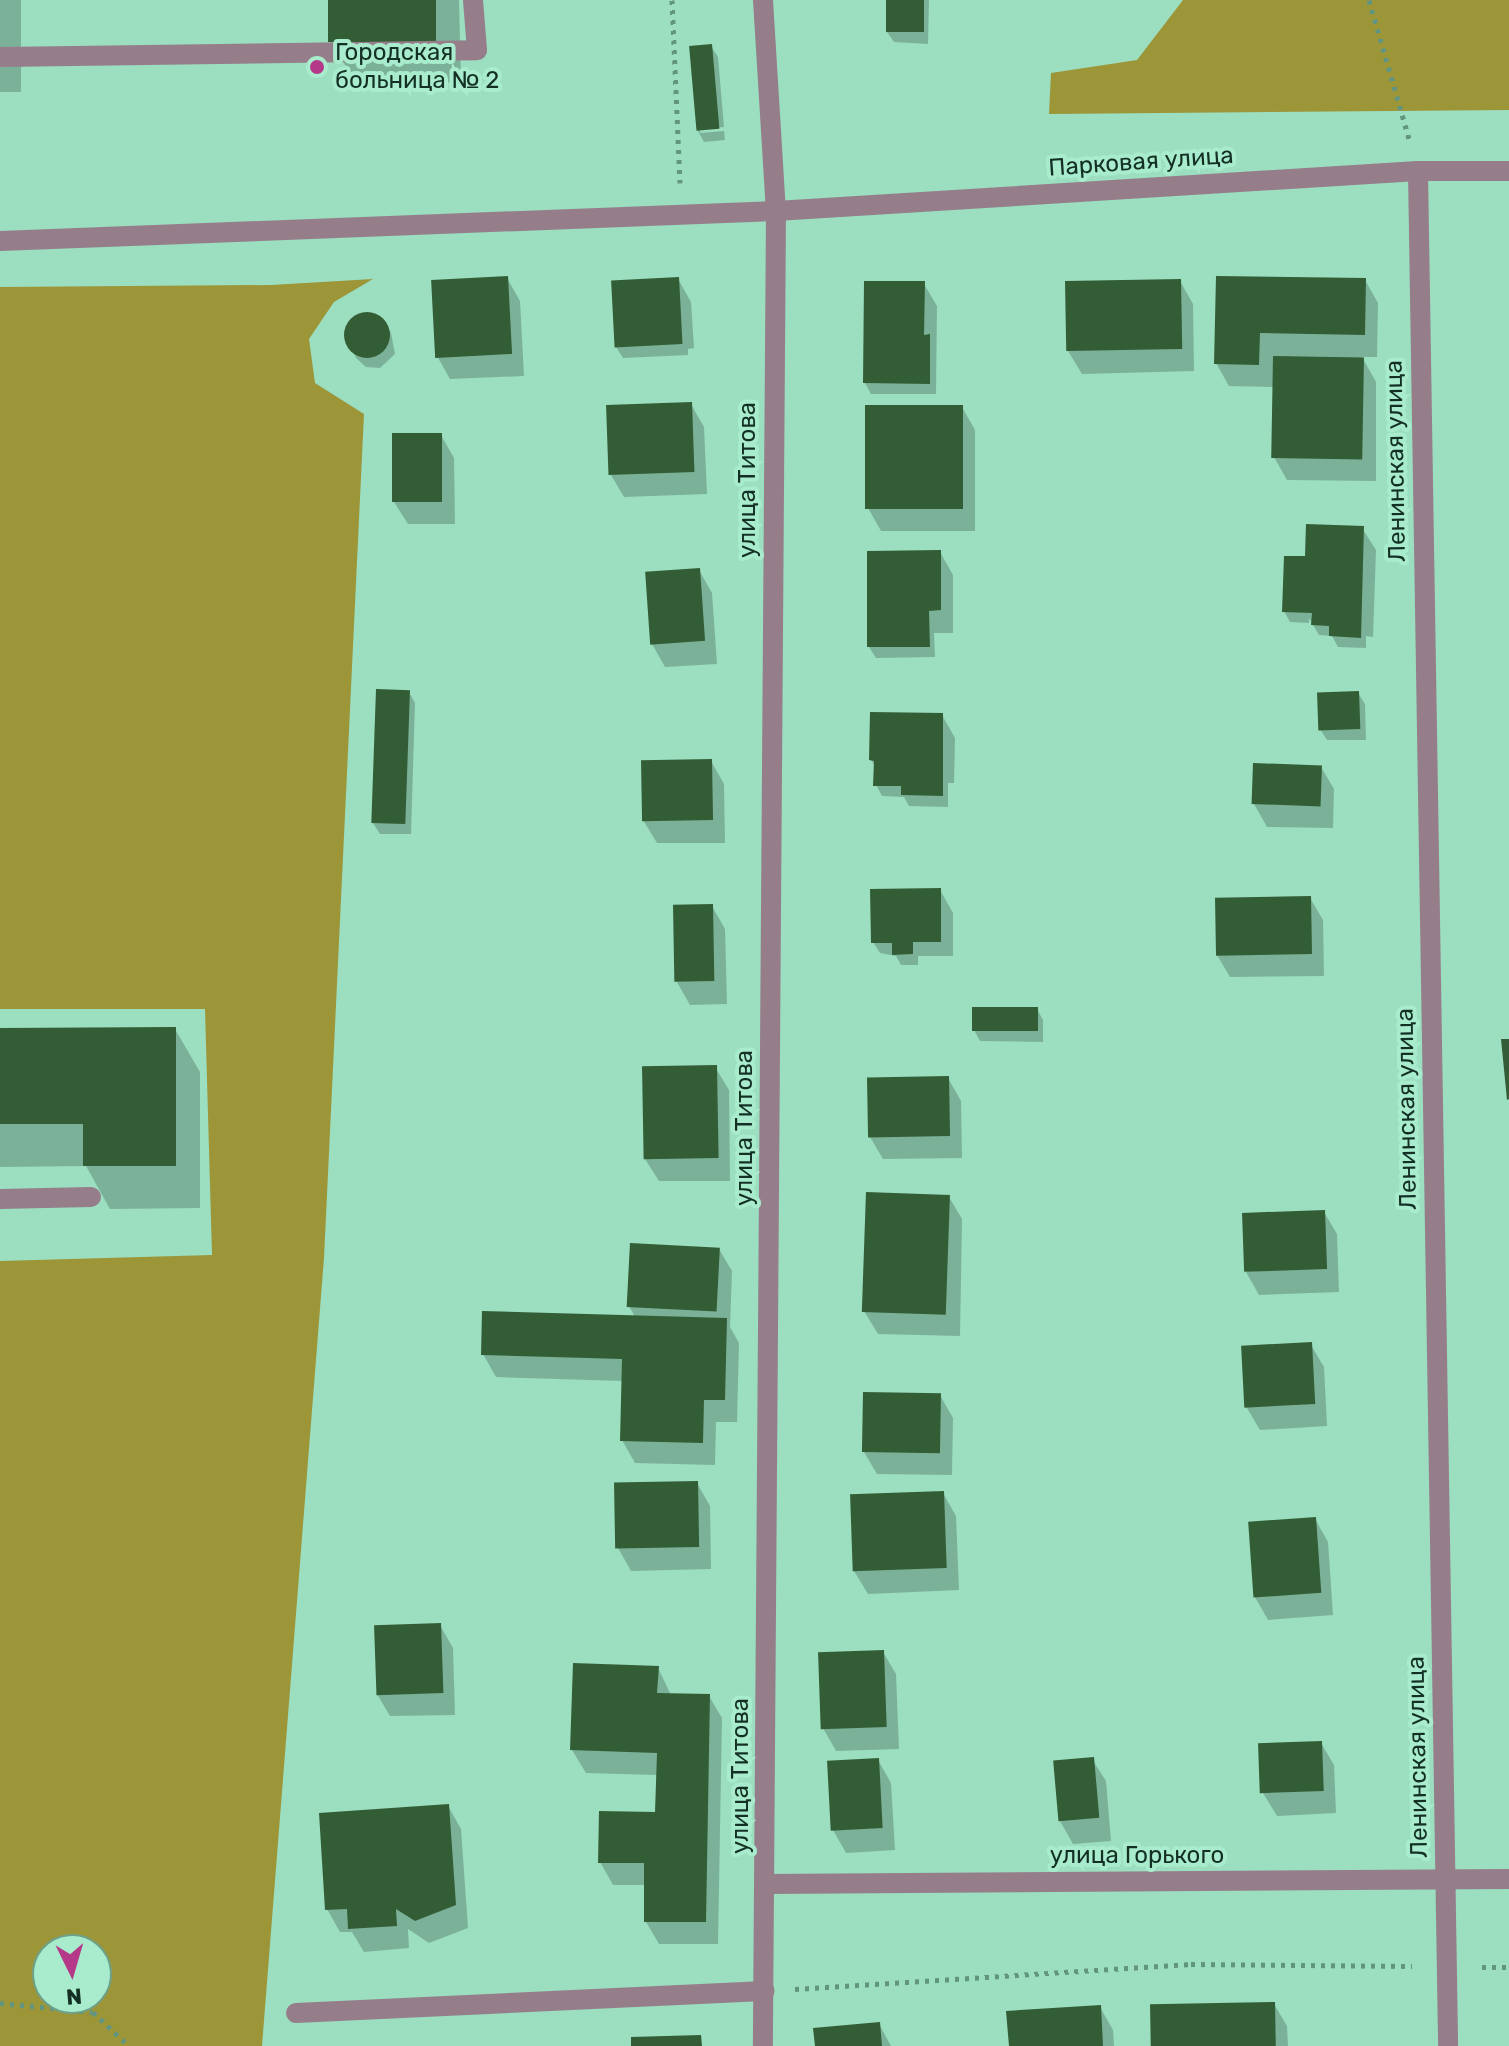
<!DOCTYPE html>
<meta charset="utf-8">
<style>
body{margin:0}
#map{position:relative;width:1509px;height:2046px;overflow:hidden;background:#9bdec0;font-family:Rubik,sans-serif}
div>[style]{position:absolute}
.forest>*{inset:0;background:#9d9639}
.shadow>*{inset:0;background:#0003;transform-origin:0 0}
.building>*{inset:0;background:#335e35;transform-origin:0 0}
.round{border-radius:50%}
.path>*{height:5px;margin-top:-2.5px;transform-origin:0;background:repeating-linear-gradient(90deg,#62957f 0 4px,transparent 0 10px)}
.minor>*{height:20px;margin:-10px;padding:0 10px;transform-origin:10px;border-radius:10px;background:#967d8a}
.dots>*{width:22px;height:22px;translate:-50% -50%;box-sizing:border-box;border:4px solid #a8eccd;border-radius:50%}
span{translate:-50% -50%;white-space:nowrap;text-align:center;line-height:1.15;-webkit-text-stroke:8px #a8eccd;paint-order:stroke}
.poi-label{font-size:24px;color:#143025}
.left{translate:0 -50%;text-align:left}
.street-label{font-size:24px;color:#143025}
.north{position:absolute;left:32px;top:1934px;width:80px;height:80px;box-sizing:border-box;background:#a8eccd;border:2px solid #6da18a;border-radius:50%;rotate:175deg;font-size:22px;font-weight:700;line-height:32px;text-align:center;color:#143025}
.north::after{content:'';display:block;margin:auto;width:28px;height:36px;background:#b53989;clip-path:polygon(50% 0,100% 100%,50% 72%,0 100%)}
</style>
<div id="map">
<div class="forest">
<div style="clip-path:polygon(1183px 0,1509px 0,1509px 110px,1049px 114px,1051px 73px,1137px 60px)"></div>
<div style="clip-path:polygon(evenodd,373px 279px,334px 302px,309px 339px,315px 383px,364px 414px,324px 1258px,262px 2046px,0 2046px,0 1261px,212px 1255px,205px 1009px,0 1009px,0 287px,271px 285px,373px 279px,96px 1950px,96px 1998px,48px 1998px,48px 1950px,96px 1950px)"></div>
</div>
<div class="shadow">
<div style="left:0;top:0;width:21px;height:92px"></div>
<div style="clip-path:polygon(330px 0,459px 0,461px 82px,356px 84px,331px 41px)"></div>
<div style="clip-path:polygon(888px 0,929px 0,928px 44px,894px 42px,887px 32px)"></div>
<div style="clip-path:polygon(711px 46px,718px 57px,724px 127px,700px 129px,700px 133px,724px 131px,725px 140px,704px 142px,698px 131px)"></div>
<div style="clip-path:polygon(507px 278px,520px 301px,524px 376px,450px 379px,437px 356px)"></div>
<div style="clip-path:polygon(1218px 278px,1365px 280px,1378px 303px,1377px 357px,1362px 357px,1376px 382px,1376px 481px,1287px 480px,1274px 457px,1274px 387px,1229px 386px,1216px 363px)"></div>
<div style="clip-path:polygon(678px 279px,691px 302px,694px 348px,688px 349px,688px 355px,623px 358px,616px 347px)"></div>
<div style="clip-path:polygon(1180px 281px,1193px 304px,1194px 371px,1082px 374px,1068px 351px)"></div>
<div style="clip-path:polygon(924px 284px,937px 306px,936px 394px,871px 394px,865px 383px)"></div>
<div style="clip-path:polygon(372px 314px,384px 321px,391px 333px,395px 354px,380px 368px,366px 367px,356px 358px,346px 332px,358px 316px)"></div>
<div style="clip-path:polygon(691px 404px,704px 427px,707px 494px,624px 497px,611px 475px)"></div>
<div style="clip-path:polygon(962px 407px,975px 430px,975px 531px,881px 531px,868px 508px)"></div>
<div style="clip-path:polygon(441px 435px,454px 458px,455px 524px,408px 524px,394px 502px)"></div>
<div style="clip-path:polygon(1362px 528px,1376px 550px,1373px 637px,1366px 636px,1366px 648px,1338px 647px,1332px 636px,1319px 635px,1309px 618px,1309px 623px,1290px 622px,1284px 611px,1304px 558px)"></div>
<div style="clip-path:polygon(940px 552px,953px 575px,953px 633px,934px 633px,935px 657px,876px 658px,869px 647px)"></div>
<div style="clip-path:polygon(699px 570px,712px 593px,717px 664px,665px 667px,652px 644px)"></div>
<div style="clip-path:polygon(409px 692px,415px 703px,411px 834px,380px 834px,373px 823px)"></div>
<div style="clip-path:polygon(1358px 693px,1365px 704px,1366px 740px,1327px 740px,1320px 729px)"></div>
<div style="clip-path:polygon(942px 715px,955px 738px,954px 783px,948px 783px,948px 807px,909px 806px,904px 797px,882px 796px,876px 785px,876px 768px,871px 760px)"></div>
<div style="clip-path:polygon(711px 761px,724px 784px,725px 843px,657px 843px,643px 820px)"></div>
<div style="clip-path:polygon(1321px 767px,1334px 789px,1333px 828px,1267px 827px,1254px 804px)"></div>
<div style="clip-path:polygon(940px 890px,953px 913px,953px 956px,918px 956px,918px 965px,901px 965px,896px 956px,880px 953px,873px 942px)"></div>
<div style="clip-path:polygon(1310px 898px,1323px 920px,1324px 976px,1230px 977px,1217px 955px)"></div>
<div style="clip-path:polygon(712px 906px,725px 929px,727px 1004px,690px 1005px,677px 982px)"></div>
<div style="clip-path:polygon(1037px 1009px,1043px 1020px,1043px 1042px,980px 1041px,974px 1030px)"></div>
<div style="clip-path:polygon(175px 1029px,200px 1072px,200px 1208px,110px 1209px,86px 1166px,0 1167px,0 1030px)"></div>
<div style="clip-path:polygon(715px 1067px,729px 1090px,730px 1181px,659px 1181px,645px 1159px)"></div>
<div style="clip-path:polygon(948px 1078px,961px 1101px,962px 1158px,883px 1159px,870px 1137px)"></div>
<div style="clip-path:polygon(949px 1197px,962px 1219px,960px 1336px,878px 1334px,864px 1311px)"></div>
<div style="clip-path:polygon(1324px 1212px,1337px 1234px,1339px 1292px,1259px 1295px,1246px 1272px)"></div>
<div style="clip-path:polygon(719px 1249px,732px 1271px,730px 1327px,739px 1343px,737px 1422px,716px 1422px,715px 1465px,635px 1463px,622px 1440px,623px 1381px,496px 1377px,483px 1354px,635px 1317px,629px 1306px)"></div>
<div style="clip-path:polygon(1311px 1345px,1324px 1367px,1327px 1426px,1260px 1430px,1247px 1408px)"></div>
<div style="clip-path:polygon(940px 1395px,953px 1418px,952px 1475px,877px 1474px,864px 1452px)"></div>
<div style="clip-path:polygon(697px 1483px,710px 1506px,711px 1569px,631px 1571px,618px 1548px)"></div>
<div style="clip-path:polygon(943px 1493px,956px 1516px,959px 1590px,868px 1594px,854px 1571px)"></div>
<div style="clip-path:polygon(1315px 1519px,1328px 1542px,1333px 1615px,1268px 1620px,1255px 1597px)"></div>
<div style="clip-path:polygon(440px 1625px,453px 1648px,455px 1715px,390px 1716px,377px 1694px)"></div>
<div style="clip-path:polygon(883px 1652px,896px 1674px,899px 1749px,836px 1751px,823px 1728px)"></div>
<div style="clip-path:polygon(658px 1668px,671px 1695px,709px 1696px,722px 1718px,718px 1944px,659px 1944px,646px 1922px,646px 1885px,613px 1885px,600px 1862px,657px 1814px,658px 1775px,586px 1773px,572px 1750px)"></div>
<div style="clip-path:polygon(1321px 1743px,1334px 1765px,1336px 1813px,1277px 1816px,1263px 1793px)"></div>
<div style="clip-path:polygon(1092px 1759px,1106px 1781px,1111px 1841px,1073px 1844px,1060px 1821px)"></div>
<div style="clip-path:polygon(878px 1760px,891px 1783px,895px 1850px,846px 1853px,833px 1830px)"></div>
<div style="clip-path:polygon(448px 1806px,461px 1829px,468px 1928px,429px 1943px,408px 1929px,409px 1948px,364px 1952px,352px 1932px,340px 1932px,327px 1909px)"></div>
<div style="clip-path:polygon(1274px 2004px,1287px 2026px,1288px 2046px,1153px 2046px)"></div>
<div style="clip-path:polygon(1100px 2007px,1113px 2030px,1114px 2046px,1011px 2046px)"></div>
<div style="clip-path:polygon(879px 2024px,891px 2046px,817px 2046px)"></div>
</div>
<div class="building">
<div style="left:328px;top:0;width:108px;height:42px"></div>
<div style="left:886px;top:0;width:38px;height:32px"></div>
<div style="left:712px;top:44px;width:85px;height:23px;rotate:85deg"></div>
<div style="left:508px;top:276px;width:78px;height:77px;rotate:87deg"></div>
<div style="clip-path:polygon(1216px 276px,1366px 278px,1365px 335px,1260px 333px,1259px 365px,1214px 364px)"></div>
<div style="left:679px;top:277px;width:67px;height:68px;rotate:87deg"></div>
<div style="left:1181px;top:279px;width:70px;height:116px;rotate:89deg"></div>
<div style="clip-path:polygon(864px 281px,925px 281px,924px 335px,930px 334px,930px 384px,863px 383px)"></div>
<div class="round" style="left:344px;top:312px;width:46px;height:46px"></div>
<div style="left:1273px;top:356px;width:91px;height:102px;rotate:1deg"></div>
<div style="left:692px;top:402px;width:70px;height:86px;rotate:88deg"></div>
<div style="left:865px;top:405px;width:98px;height:104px"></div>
<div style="left:392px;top:433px;width:50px;height:69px"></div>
<div style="clip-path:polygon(1306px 524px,1364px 526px,1361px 638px,1329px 636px,1329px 626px,1311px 625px,1312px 613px,1282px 612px,1284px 556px,1305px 556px)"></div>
<div style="clip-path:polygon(941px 550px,941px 610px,929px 611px,930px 647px,867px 647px,867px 551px)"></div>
<div style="left:700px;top:568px;width:73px;height:55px;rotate:86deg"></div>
<div style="left:376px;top:689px;width:34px;height:134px;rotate:2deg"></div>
<div style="left:1359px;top:691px;width:38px;height:42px;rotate:88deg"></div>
<div style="clip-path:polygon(870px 712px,943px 713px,943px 796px,901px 795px,901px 786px,873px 786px,874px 761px,869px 760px)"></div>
<div style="left:712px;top:759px;width:61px;height:71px;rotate:89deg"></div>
<div style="left:1253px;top:763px;width:69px;height:41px;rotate:2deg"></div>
<div style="clip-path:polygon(941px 888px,941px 942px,913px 942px,913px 954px,892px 955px,892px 943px,871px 943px,870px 889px)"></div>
<div style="left:1311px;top:896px;width:58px;height:96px;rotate:89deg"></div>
<div style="left:713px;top:904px;width:77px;height:40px;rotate:89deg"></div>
<div style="left:972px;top:1007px;width:66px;height:24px"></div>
<div style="clip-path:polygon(176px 1027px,176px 1166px,83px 1166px,83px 1124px,0 1124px,0 1028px)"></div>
<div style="clip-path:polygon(1501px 1039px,1509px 1039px,1509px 1099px,1507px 1100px)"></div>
<div style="left:717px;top:1065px;width:93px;height:75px;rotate:89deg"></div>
<div style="left:949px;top:1076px;width:60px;height:82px;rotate:89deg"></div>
<div style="left:866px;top:1192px;width:84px;height:120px;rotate:2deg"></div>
<div style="left:1325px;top:1210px;width:59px;height:83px;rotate:88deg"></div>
<div style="left:630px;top:1243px;width:90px;height:64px;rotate:3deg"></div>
<div style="clip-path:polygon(482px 1311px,727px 1318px,725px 1400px,704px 1400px,703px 1443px,620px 1441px,622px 1359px,481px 1355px)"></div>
<div style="left:1312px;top:1342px;width:62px;height:71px;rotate:87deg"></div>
<div style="left:863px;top:1392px;width:78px;height:60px;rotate:1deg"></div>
<div style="left:698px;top:1481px;width:66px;height:84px;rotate:89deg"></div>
<div style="left:944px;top:1491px;width:77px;height:94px;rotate:88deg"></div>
<div style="left:1316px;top:1517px;width:76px;height:68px;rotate:86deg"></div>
<div style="left:441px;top:1623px;width:70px;height:67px;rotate:88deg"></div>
<div style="left:884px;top:1650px;width:77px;height:66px;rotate:88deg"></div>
<div style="clip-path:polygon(573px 1663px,659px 1666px,657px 1693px,710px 1694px,706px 1922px,644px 1922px,644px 1863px,598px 1863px,599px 1811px,655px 1812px,657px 1753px,570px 1750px)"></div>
<div style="left:1322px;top:1741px;width:50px;height:64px;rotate:88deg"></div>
<div style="left:1094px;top:1757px;width:61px;height:41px;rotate:85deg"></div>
<div style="left:879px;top:1758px;width:70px;height:52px;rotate:87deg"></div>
<div style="clip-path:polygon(449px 1804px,456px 1905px,415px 1921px,396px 1909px,397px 1926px,348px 1929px,347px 1909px,325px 1910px,319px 1813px)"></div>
<div style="left:1275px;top:2002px;width:44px;height:125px;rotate:89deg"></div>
<div style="clip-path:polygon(1101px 2005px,1103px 2046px,1009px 2046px,1006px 2011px)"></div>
<div style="clip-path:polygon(880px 2022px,882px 2046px,815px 2046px,813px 2028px)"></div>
<div style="clip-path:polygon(701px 2035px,702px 2046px,631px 2046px,631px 2037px)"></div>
</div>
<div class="path">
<div style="left:672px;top:0;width:183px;rotate:87.5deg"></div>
<div style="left:1369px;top:0;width:145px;rotate:73.9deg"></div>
<div style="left:1482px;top:1967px;width:27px"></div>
<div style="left:795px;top:1989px;width:397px;rotate:-3.6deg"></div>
<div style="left:1191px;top:1964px;width:221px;rotate:0.5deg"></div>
<div style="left:0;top:2003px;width:93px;rotate:5.5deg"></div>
<div style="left:93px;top:2012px;width:50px;rotate:43.4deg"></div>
</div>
<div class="minor">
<div style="left:763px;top:0;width:211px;rotate:86.5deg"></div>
<div style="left:776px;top:211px;width:1835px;rotate:90.41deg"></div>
<div style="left:0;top:57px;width:477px;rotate:-0.8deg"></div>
<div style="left:477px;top:50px;width:50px;rotate:-94.6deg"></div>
<div style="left:1418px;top:171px;width:1875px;rotate:89.08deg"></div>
<div style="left:0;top:241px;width:777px;rotate:-2.21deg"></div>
<div style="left:776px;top:211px;width:643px;rotate:-3.57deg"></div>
<div style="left:1418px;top:171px;width:91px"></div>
<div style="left:0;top:1199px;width:91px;rotate:-1.3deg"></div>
<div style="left:766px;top:1884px;width:743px;rotate:-0.39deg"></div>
<div style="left:296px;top:2013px;width:469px;rotate:-2.7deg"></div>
</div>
<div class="dots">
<div style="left:317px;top:67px;background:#b53989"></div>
</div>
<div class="poi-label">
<span class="left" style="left:335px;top:67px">Городская<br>больница № 2</span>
</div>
<div class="street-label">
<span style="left:1141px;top:162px;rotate:-4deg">Парковая улица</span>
<span style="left:1396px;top:461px;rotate:-91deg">Ленинская улица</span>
<span style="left:748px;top:480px;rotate:-90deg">улица Титова</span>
<span style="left:1407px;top:1109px;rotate:-91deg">Ленинская улица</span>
<span style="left:745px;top:1128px;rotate:-90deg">улица Титова</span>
<span style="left:1418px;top:1757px;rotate:-91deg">Ленинская улица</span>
<span style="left:741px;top:1776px;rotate:-90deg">улица Титова</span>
<span style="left:1137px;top:1856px">улица Горького</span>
</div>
<div class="north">N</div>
</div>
